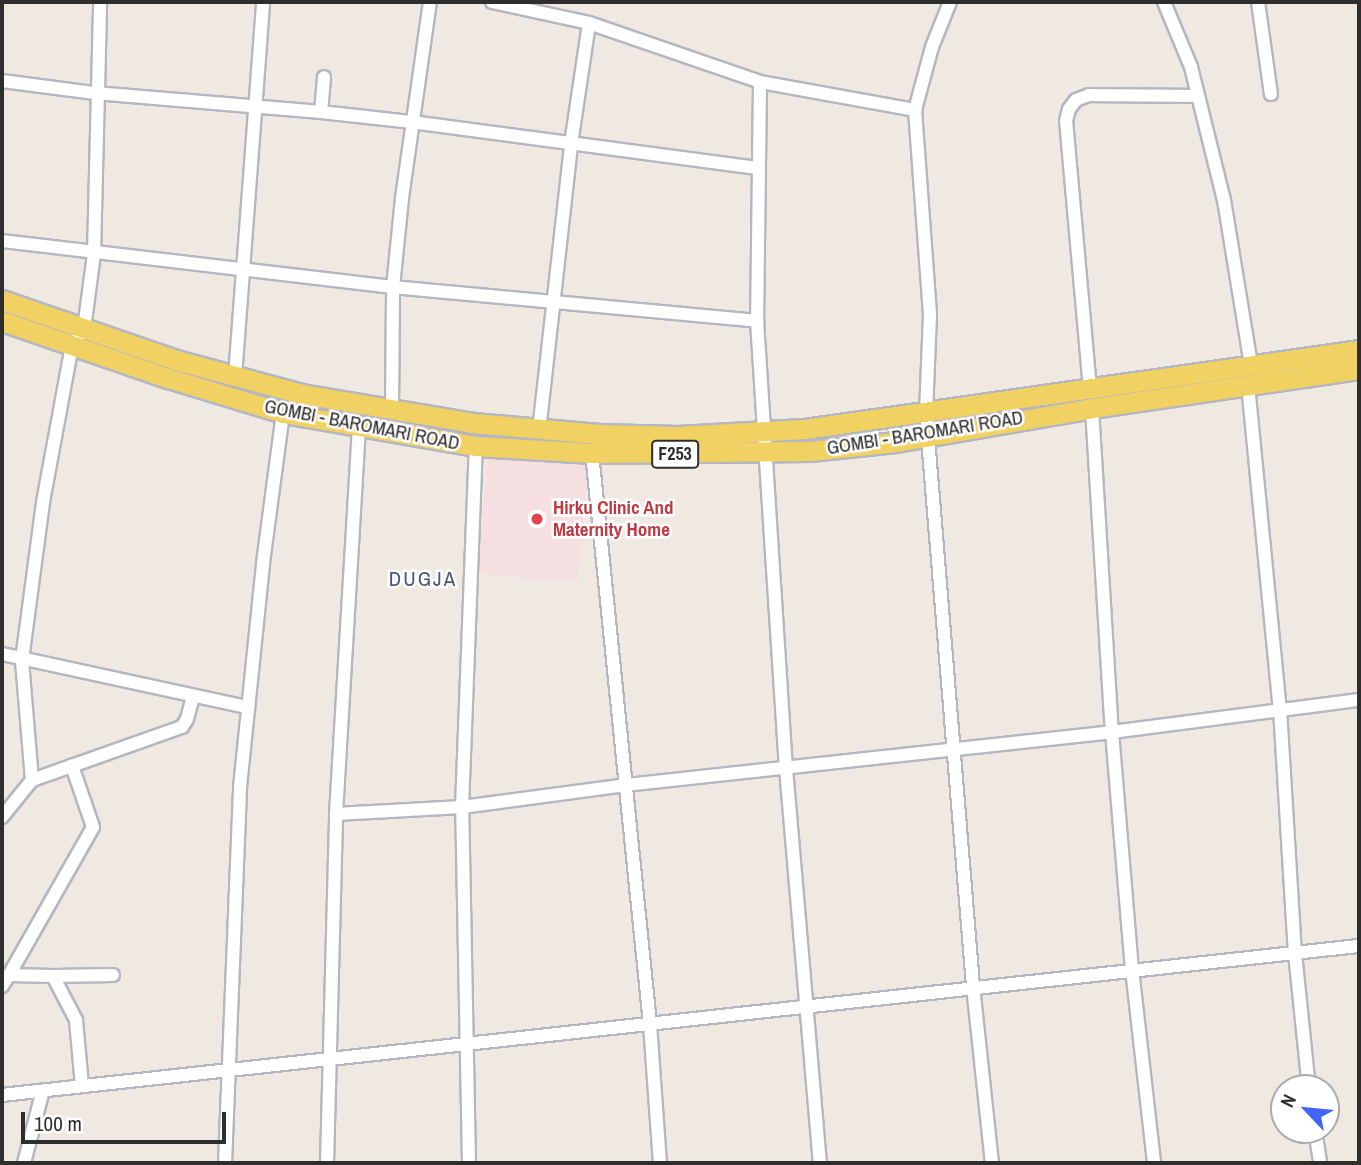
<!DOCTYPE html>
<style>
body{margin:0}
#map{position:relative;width:1361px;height:1165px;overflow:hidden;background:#efe9e1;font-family:"Archivo Narrow",sans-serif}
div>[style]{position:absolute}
.medical>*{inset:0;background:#f5dfe0;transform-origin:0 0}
.roads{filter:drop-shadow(2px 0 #b4b7c1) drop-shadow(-2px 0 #b4b7c1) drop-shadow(0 2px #b4b7c1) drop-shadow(0 -2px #b4b7c1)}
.minor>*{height:12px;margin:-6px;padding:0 6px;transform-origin:6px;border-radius:6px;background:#fff}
.primary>*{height:19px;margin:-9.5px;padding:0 9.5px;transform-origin:9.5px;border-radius:9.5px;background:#f2d163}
.dots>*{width:19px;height:19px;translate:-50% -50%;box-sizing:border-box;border:4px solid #fff;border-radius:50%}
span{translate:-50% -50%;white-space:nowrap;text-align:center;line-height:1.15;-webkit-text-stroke:5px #fff;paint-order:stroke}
.shield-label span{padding:2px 5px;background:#fff;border:2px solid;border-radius:5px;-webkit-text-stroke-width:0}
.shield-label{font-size:18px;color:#2e2e2e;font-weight:700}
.street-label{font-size:19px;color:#2e2e2e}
.health-label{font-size:19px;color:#be3a42;font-weight:700}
.left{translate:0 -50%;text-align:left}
.neighbourhood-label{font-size:21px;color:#4d5680;letter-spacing:2px}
.frame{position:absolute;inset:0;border:4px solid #2e2e2e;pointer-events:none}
.north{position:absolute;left:1270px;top:1074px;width:70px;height:70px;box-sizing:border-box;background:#fff;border:2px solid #ababab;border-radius:50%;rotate:296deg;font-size:19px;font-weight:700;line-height:28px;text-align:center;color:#2e2e2e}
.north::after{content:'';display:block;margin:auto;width:24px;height:32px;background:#4264fb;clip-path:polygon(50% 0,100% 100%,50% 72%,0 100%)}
.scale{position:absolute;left:21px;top:1112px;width:205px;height:32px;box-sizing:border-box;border:4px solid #2e2e2e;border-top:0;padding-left:9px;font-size:21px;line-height:24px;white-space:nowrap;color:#2e2e2e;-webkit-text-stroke:5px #fff;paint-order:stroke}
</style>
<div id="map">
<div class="medical">
<div style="left:488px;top:456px;width:100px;height:118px;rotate:5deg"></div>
</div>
<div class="roads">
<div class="minor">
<div style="left:492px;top:2px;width:99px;rotate:12.2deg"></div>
<div style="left:589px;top:23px;width:181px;rotate:19deg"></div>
<div style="left:760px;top:82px;width:158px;rotate:10.2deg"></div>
<div style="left:950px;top:2px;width:48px;rotate:111.8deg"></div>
<div style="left:932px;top:47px;width:65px;rotate:105.1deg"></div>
<div style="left:915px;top:110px;width:205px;rotate:85.8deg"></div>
<div style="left:930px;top:314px;width:100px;rotate:92.3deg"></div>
<div style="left:926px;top:414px;width:574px;rotate:85.3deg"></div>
<div style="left:973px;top:986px;width:178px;rotate:83.9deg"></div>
<div style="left:1164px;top:2px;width:70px;rotate:67.4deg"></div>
<div style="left:1191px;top:67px;width:137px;rotate:76.1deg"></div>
<div style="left:1224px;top:200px;width:167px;rotate:80.7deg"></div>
<div style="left:1258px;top:2px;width:93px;rotate:82deg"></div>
<div style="left:2px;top:81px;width:94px;rotate:7.4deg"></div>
<div style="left:95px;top:93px;width:227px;rotate:4.8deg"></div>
<div style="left:321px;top:112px;width:35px;rotate:-85deg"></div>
<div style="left:760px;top:82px;width:239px;rotate:90.7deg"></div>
<div style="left:757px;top:321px;width:448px;rotate:86.3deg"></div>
<div style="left:786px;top:768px;width:396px;rotate:85.1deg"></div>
<div style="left:321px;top:112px;width:92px;rotate:6.3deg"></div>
<div style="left:412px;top:122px;width:348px;rotate:7.6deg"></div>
<div style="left:2px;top:241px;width:394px;rotate:6.7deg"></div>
<div style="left:393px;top:287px;width:366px;rotate:5.3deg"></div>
<div style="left:235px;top:377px;width:376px;rotate:-85.7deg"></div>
<div style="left:1248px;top:385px;width:326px;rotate:84.4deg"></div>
<div style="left:1280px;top:709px;width:244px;rotate:86.5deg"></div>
<div style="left:1295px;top:953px;width:136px;rotate:84.1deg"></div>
<div style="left:1090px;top:389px;width:269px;rotate:-95.1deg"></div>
<div style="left:1066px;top:121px;width:12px;rotate:-76deg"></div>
<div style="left:1069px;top:109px;width:11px;rotate:-52deg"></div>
<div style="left:1076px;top:100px;width:14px;rotate:-21deg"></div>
<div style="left:1089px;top:95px;width:108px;rotate:0.5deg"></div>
<div style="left:1092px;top:408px;width:325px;rotate:86.5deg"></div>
<div style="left:1112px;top:732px;width:238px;rotate:85.2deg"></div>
<div style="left:1132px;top:969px;width:195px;rotate:83.5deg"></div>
<div style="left:392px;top:410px;width:123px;rotate:-89.5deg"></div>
<div style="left:393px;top:287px;width:89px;rotate:-84.2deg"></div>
<div style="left:402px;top:198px;width:198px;rotate:-81.9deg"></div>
<div style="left:539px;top:431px;width:289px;rotate:-83.6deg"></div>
<div style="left:571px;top:144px;width:122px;rotate:-81.5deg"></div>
<div style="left:592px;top:453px;width:574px;rotate:84.2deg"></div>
<div style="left:650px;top:1024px;width:139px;rotate:85.9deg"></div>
<div style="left:2px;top:654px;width:252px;rotate:12.2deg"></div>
<div style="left:32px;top:780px;width:120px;rotate:-94.8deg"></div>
<div style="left:22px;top:660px;width:159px;rotate:-82.4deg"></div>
<div style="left:43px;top:502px;width:159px;rotate:-79.5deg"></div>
<div style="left:72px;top:346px;width:21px;rotate:-55deg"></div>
<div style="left:84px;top:329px;width:76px;rotate:-82.4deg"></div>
<div style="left:94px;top:254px;width:252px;rotate:-88.6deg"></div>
<div style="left:336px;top:814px;width:126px;rotate:-3.2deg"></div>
<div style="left:462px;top:807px;width:165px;rotate:-7.6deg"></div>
<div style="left:626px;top:785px;width:489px;rotate:-6.2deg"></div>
<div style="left:1112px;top:732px;width:249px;rotate:-7.4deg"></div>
<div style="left:2px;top:817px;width:48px;rotate:-51deg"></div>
<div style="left:32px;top:780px;width:159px;rotate:-19.5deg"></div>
<div style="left:182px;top:727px;width:9px;rotate:-58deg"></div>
<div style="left:187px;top:719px;width:24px;rotate:-75deg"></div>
<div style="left:9px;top:975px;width:170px;rotate:-60.4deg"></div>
<div style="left:93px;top:827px;width:65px;rotate:-109deg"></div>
<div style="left:53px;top:976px;width:60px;rotate:-1deg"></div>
<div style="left:2px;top:986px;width:13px;rotate:-58deg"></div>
<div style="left:9px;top:975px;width:44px;rotate:1.3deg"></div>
<div style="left:53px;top:976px;width:50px;rotate:62.4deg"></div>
<div style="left:76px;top:1020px;width:66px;rotate:84.8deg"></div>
<div style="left:2px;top:1095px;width:1365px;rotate:-6.27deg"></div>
<div style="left:1315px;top:1130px;width:33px;rotate:81deg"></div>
<div style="left:24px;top:1163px;width:75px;rotate:-75.4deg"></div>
<div style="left:225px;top:1163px;width:376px;rotate:-87.7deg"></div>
<div style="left:240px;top:787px;width:225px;rotate:-84.1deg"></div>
<div style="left:263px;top:563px;width:151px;rotate:-82.4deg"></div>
<div style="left:327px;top:1163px;width:349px;rotate:-88.5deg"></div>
<div style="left:336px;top:814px;width:387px;rotate:-86.6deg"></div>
<div style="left:469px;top:1163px;width:356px;rotate:-91.1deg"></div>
<div style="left:462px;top:807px;width:361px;rotate:-87.8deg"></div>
</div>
<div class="primary">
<div style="left:2px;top:300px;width:184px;rotate:19deg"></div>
<div style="left:176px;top:360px;width:131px;rotate:15.1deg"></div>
<div style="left:302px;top:394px;width:173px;rotate:9.6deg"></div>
<div style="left:473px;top:423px;width:127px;rotate:5deg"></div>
<div style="left:600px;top:434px;width:77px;rotate:1.5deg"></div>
<div style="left:677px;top:436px;width:127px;rotate:-3.2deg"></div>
<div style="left:804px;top:429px;width:561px;rotate:-8.1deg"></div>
<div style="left:2px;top:321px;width:176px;rotate:19deg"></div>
<div style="left:168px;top:378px;width:120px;rotate:16.9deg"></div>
<div style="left:283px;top:413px;width:196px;rotate:9.7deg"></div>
<div style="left:476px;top:446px;width:116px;rotate:3.5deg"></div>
<div style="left:592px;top:453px;width:218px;rotate:-0.5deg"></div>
<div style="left:810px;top:451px;width:86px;rotate:-6deg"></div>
<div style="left:896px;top:442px;width:199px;rotate:-9.8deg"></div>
<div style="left:1092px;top:408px;width:270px;rotate:-8.3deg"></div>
</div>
</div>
<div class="dots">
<div style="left:537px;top:519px;background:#e0444e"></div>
</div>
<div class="shield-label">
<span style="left:675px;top:454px">F253</span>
</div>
<div class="street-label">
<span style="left:362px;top:425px;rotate:11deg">GOMBI - BAROMARI ROAD</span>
<span style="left:925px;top:433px;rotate:-9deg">GOMBI - BAROMARI ROAD</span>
</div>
<div class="health-label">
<span class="left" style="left:553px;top:519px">Hirku Clinic And<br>Maternity Home</span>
</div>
<div class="neighbourhood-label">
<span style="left:423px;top:579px">DUGJA</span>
</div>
<div class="frame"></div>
<div class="north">N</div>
<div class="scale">100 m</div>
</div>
